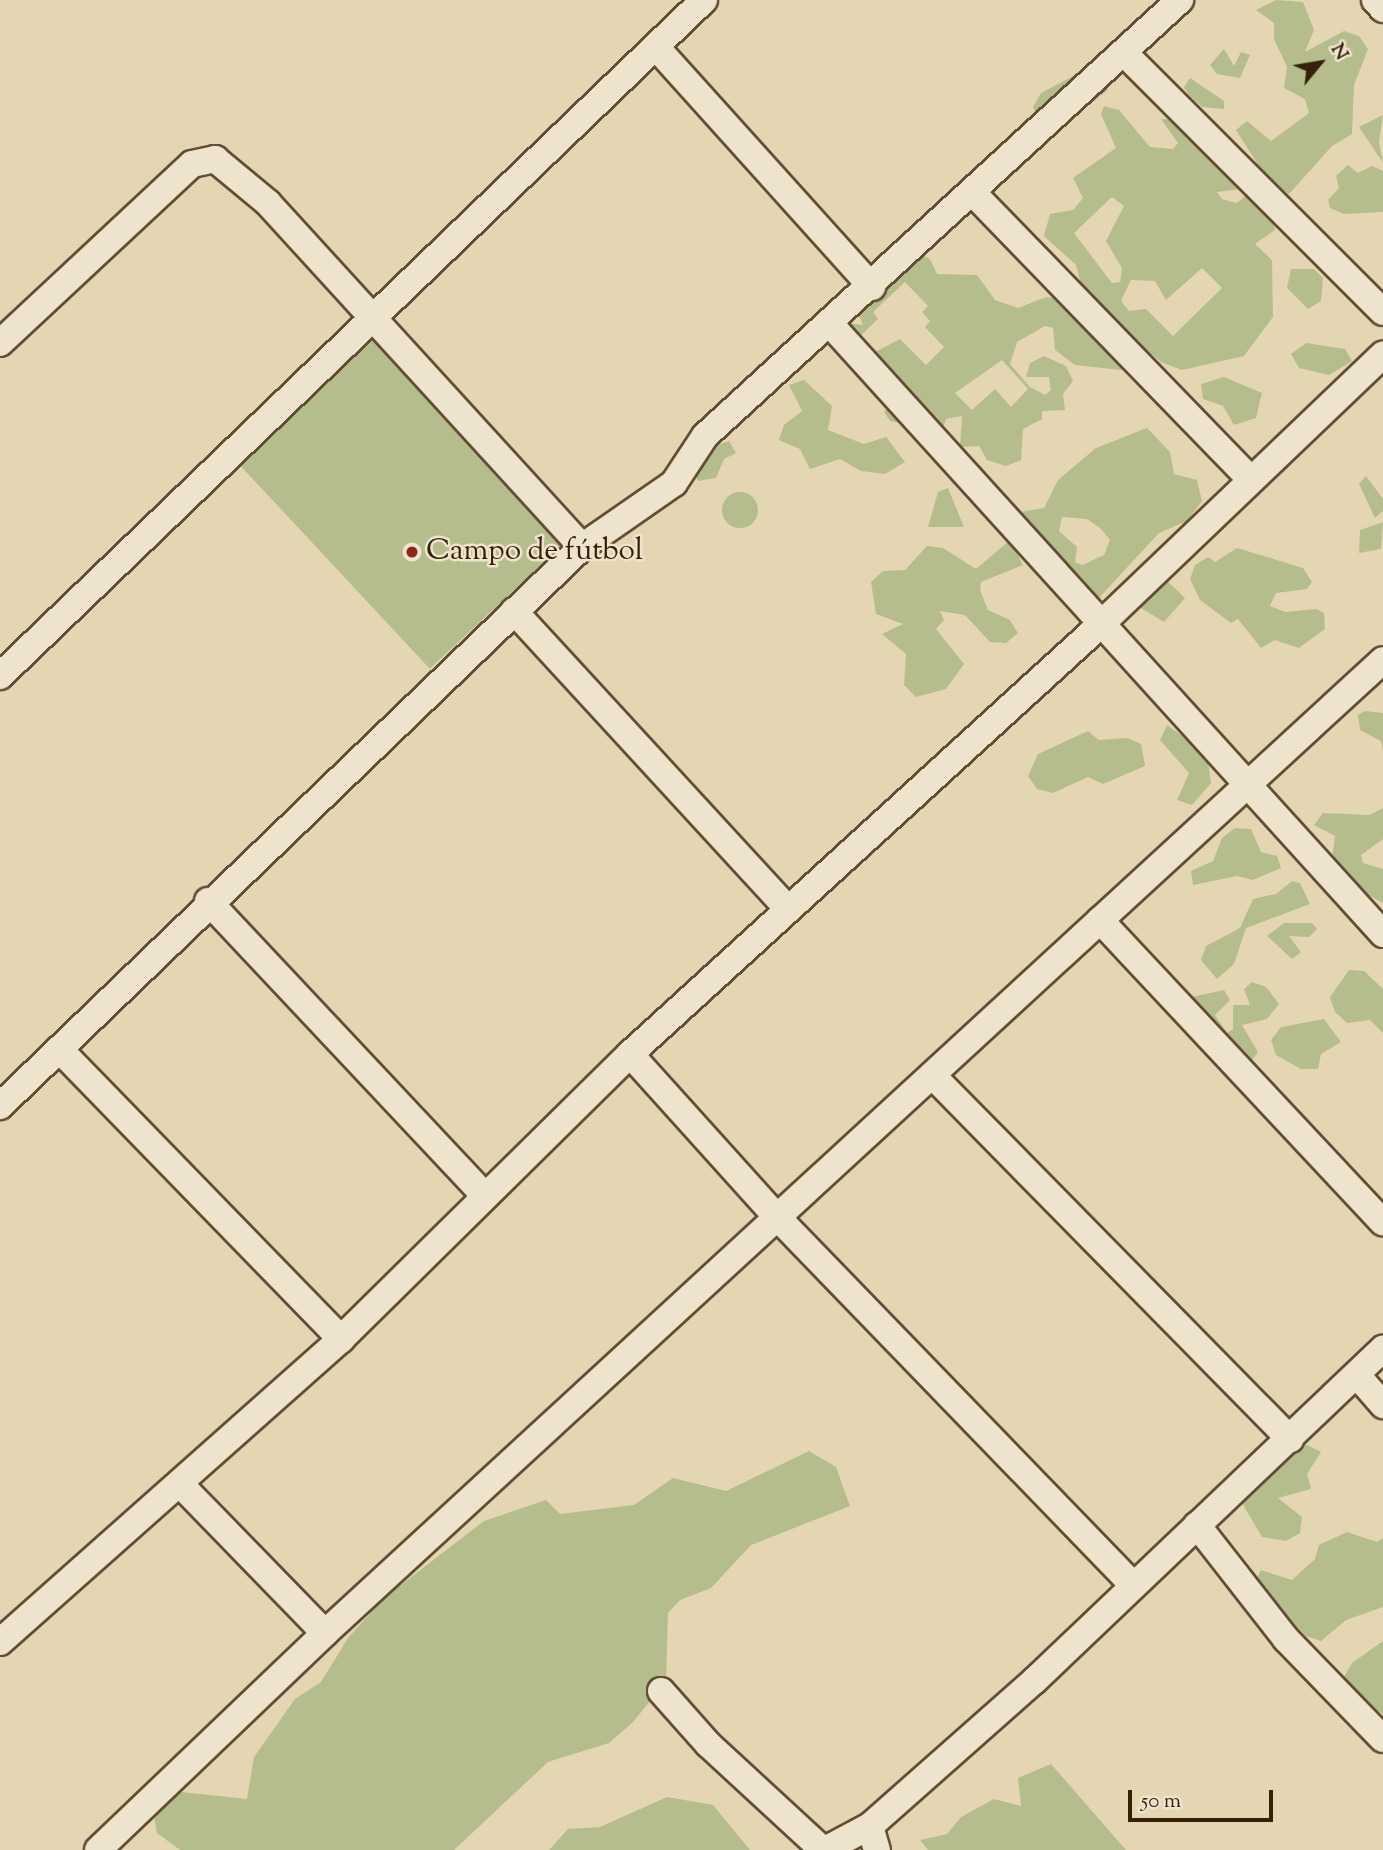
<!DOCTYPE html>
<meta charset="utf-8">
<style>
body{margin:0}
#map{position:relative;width:1383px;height:1850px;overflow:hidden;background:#e5d6b3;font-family:"Sorts Mill Goudy",serif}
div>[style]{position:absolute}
.green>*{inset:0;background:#b5bd8c;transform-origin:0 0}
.round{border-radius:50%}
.roads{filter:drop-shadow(2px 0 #624e34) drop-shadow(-2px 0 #624e34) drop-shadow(0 2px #624e34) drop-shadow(0 -2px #624e34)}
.minor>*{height:26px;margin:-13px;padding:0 13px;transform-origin:13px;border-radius:13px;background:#eee4ce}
.dots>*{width:19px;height:19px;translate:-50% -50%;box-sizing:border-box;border:4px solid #eee4ce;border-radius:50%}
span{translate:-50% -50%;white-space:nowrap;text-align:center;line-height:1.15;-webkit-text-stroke:5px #eee4ce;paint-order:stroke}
.poi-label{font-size:30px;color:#37200a}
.left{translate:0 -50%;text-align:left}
.north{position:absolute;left:1285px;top:28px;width:70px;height:70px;-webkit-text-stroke:5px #eee4ce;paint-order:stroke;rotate:60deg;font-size:19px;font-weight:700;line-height:28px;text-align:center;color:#37200a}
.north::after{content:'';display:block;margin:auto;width:24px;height:32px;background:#37200a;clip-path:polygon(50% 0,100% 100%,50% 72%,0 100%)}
.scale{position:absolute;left:1128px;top:1790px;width:145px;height:32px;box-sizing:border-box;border:4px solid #37200a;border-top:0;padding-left:9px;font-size:21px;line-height:24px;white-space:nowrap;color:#37200a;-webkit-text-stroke:5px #eee4ce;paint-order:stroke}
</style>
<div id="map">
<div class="green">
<div style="clip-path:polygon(1276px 0,1303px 2px,1314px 30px,1305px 52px,1344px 31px,1359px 36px,1368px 49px,1354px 85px,1352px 134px,1332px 146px,1289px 194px,1269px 182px,1236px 130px,1247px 121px,1271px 141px,1309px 113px,1305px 99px,1284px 88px,1287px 67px,1274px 39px,1274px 23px,1256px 10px)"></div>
<div style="clip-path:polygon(1224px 49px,1234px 66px,1241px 52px,1250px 55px,1240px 78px,1217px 74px,1210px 65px)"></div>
<div style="clip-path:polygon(1096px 64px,1108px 90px,1061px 127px,1039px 122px,1033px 107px,1041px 93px)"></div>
<div style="clip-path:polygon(1190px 78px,1224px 101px,1224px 109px,1202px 107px,1188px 94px,1184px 87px)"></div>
<div style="clip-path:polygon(evenodd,1104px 106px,1119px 110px,1150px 147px,1173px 149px,1178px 143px,1161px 119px,1176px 119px,1241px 181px,1240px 189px,1217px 192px,1222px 199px,1237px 203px,1249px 193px,1269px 205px,1275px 230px,1255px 244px,1272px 260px,1273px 317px,1244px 356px,1182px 370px,1161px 362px,1084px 296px,1076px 265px,1044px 236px,1050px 214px,1073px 210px,1083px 198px,1073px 178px,1116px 148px,1101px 114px,1104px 106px,1112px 197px,1124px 206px,1106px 241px,1122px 268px,1120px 282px,1112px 283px,1074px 233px,1112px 197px,1104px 106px,1202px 268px,1222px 288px,1173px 336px,1146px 309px,1129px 311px,1121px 301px,1131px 280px,1155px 281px,1166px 300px,1202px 268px)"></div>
<div style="clip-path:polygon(1383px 115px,1379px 142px,1383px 163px,1359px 127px)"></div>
<div style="clip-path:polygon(1348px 165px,1358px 173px,1372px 166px,1383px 171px,1383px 212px,1344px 214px,1330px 208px,1328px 200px,1339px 188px,1336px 176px)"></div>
<div style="clip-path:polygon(evenodd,916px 252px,930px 259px,937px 274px,977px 275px,995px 300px,1018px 308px,1046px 297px,1061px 299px,1130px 371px,1075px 365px,1055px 350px,1053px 328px,1045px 326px,1017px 342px,1010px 364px,1030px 387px,1045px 395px,1051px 390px,1049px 377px,1026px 377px,1030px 363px,1044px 356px,1066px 366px,1073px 381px,1063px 394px,1065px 410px,1042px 411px,1042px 419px,1023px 429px,1021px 460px,1006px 466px,987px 460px,979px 446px,960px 447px,962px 416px,946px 419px,942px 431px,890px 421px,884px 412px,889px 406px,865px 382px,841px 322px,863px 325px,858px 312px,916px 252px,905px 282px,928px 306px,922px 312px,930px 321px,925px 327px,944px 347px,926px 365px,900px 339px,871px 354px,857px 339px,878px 319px,873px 312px,905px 282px,916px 252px,1002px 360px,1028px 389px,1011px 407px,995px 389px,972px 410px,955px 393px,1002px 360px)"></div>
<div style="clip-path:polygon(1291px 269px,1314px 269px,1323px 278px,1321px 301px,1308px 309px,1287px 288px)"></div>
<div style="left:372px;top:337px;width:282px;height:184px;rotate:47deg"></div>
<div style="clip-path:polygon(1306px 343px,1345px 349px,1352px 361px,1329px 375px,1299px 368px,1291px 354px)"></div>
<div style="clip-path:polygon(1224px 377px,1262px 393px,1256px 418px,1234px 425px,1223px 406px,1203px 399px,1201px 384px)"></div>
<div style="clip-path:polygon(804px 380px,832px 406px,828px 430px,864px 444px,886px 437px,905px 462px,885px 474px,861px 471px,840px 459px,810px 469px,800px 449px,779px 440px,784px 425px,802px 411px,789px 385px)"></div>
<div style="clip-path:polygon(evenodd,1147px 428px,1170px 452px,1174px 474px,1197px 480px,1202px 501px,1187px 521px,1159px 533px,1097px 600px,1019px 520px,1020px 512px,1044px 508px,1058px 480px,1096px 448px,1147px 428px,1062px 517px,1087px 519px,1100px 528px,1110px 540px,1104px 555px,1082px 565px,1075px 562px,1077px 547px,1059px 531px,1062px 517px)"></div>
<div style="clip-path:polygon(729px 441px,736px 453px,724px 459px,716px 478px,698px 481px,693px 471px,708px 448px)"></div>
<div style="clip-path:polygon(1366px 476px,1383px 499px,1383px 511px,1375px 518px,1359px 484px)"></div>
<div style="clip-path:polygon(948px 488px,964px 527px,928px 527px,938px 492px)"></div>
<div class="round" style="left:722px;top:492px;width:36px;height:36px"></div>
<div style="clip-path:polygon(1383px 522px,1381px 549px,1359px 553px,1360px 530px)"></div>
<div style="clip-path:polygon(1010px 540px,1023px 565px,981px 582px,980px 590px,988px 610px,1010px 620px,1018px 633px,1006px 643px,990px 642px,965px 615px,940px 611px,944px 620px,936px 629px,964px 664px,946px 689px,916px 697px,904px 685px,906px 654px,882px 634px,903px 624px,876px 614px,871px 582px,883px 571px,905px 570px,927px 546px,943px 548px,976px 569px)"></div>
<div style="clip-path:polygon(1237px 548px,1303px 568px,1312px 582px,1307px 589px,1276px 593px,1270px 606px,1285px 612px,1316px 609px,1324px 613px,1325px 629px,1299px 648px,1275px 640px,1261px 648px,1238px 619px,1231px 623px,1200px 600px,1190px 579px,1195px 565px,1208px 557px,1215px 562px)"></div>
<div style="clip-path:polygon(1164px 578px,1185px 598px,1164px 622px,1136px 605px)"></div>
<div style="clip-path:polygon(1365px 711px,1383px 713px,1383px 751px,1381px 741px,1360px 730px,1358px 715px)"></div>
<div style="clip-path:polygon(1167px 725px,1207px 754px,1211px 783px,1192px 805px,1177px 800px,1189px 773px,1160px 740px)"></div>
<div style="clip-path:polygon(1088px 731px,1099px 740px,1127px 738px,1141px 744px,1145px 766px,1103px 784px,1088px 777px,1053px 793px,1037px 789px,1028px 776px,1038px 754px)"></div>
<div style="clip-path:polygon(1383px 808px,1383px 839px,1361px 855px,1363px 863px,1383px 869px,1383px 903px,1359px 890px,1332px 859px,1335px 836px,1314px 825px,1323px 813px,1369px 815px)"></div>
<div style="clip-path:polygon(1235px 828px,1251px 829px,1261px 852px,1277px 856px,1281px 868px,1253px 880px,1237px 876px,1193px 885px,1191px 871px,1213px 861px,1222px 838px)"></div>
<div style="clip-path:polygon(1292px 881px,1300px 883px,1310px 904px,1246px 928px,1234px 964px,1217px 979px,1201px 960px,1206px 946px,1240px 928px,1253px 899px,1276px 894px)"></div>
<div style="clip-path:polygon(1284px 923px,1312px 923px,1317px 929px,1309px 937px,1289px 936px,1301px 952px,1292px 959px,1267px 936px)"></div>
<div style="clip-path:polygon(1349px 970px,1364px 971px,1383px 989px,1383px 1033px,1370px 1020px,1347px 1023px,1335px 1012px,1330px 997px)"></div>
<div style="clip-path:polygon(1252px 982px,1266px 987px,1279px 1004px,1267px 1019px,1242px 1025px,1258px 1052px,1247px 1067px,1187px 998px,1224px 990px,1230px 1000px,1215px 1015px,1227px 1033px,1233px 1029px,1233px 1005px,1250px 1005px,1244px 989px)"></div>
<div style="clip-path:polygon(1324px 1019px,1341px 1042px,1321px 1054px,1318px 1069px,1301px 1069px,1276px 1055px,1271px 1040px,1281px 1027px)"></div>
<div style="clip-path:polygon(1303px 1443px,1321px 1452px,1307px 1474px,1311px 1489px,1278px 1498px,1302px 1517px,1300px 1533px,1286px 1541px,1262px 1537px,1239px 1498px)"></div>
<div style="clip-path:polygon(809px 1451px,836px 1467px,850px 1506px,751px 1545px,711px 1588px,680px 1600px,668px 1613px,666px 1682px,633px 1722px,609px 1743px,548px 1762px,454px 1850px,180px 1850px,157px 1833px,152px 1806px,182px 1792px,247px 1799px,254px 1757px,295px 1699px,321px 1682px,348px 1638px,384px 1598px,484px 1521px,546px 1500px,560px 1514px,634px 1505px,673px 1478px,726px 1491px)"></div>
<div style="clip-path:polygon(1347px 1532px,1377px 1542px,1383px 1538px,1383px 1607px,1346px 1620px,1321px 1641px,1306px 1636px,1254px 1584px,1261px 1570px,1292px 1580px,1315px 1559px,1319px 1545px)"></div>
<div style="clip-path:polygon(1383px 1641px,1383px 1714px,1361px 1702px,1344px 1677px,1352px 1663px)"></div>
<div style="clip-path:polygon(1051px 1764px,1126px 1850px,928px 1850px,920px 1840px,947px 1834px,961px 1817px,994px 1799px,1021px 1806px,1018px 1778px)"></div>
<div style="clip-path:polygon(667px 1797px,713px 1805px,750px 1850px,549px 1850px,568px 1829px,600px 1827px)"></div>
</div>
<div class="roads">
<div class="minor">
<div style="left:1375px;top:0;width:12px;rotate:48deg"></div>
<div style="left:656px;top:47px;width:323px;rotate:48deg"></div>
<div style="left:1124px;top:53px;width:366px;rotate:45deg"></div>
<div style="left:973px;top:193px;width:398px;rotate:45.9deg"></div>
<div style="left:831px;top:325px;width:822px;rotate:47.81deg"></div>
<div style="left:0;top:343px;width:262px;rotate:-43deg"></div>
<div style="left:192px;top:164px;width:24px;rotate:-12deg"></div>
<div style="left:215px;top:159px;width:69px;rotate:39.7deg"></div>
<div style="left:268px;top:203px;width:466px;rotate:47.6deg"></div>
<div style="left:514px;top:611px;width:403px;rotate:47.4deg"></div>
<div style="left:0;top:676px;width:976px;rotate:-43.84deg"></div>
<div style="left:208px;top:901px;width:405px;rotate:46.8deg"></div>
<div style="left:1100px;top:920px;width:414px;rotate:46.9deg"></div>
<div style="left:59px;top:1049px;width:405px;rotate:45.8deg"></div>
<div style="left:630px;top:1054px;width:219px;rotate:48deg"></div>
<div style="left:777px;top:1217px;width:512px;rotate:45.95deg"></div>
<div style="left:932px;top:1075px;width:511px;rotate:45.48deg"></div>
<div style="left:0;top:1106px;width:807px;rotate:-43.85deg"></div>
<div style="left:582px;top:547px;width:112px;rotate:-34.8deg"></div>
<div style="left:674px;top:483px;width:56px;rotate:-56.6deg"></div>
<div style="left:705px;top:436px;width:645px;rotate:-42.55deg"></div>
<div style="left:1357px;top:1375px;width:40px;rotate:49deg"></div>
<div style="left:180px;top:1484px;width:208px;rotate:45.8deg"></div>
<div style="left:1197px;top:1525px;width:145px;rotate:52deg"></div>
<div style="left:1286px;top:1639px;width:139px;rotate:45.9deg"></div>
<div style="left:0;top:1642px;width:456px;rotate:-41.6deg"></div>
<div style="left:341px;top:1339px;width:406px;rotate:-44.6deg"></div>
<div style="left:630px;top:1054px;width:635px;rotate:-42.38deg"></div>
<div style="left:1099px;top:626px;width:393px;rotate:-43.7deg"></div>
<div style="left:661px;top:1691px;width:71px;rotate:48.4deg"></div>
<div style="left:708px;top:1744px;width:156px;rotate:42.7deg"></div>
<div style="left:870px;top:1826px;width:25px;rotate:74deg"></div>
<div style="left:98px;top:1850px;width:314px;rotate:-43.7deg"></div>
<div style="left:325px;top:1633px;width:1437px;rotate:-42.6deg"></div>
<div style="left:825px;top:1850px;width:51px;rotate:-28.1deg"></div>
<div style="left:870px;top:1826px;width:219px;rotate:-41.5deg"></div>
<div style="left:1034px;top:1681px;width:482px;rotate:-43.6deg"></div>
</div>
</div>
<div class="dots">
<div style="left:412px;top:552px;background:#8f2418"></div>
</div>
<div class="poi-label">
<span class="left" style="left:426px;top:552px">Campo de fútbol</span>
</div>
<div class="north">N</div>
<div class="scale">50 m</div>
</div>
